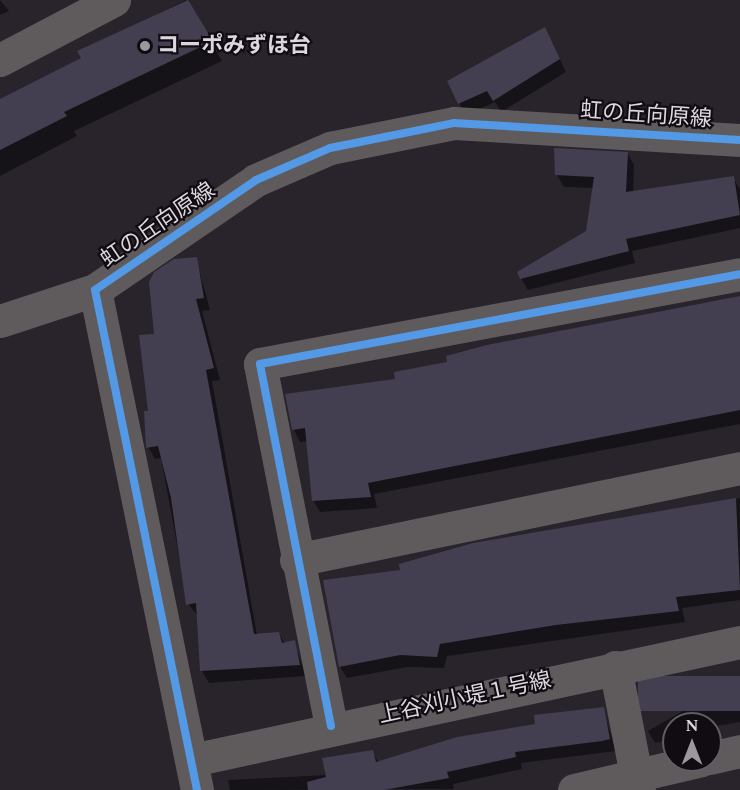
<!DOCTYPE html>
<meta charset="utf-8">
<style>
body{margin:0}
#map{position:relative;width:740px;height:790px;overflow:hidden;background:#29242b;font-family:Spectral,"Noto Sans JP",serif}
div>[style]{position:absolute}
.shadow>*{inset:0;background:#0007}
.building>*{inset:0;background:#433f50;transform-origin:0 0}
.minor>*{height:33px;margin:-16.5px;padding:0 16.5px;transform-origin:16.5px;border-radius:16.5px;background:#5f5b5d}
.cycleway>*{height:8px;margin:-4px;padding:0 4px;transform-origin:4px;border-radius:4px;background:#5399e6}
.dots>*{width:16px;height:16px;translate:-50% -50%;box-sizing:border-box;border:3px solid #100c12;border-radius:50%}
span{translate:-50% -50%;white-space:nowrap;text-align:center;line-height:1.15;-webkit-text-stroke:4.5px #100c12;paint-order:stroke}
.poi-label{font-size:22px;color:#dcd6df;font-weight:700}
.left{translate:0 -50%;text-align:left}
.street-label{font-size:22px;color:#dcd6df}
.north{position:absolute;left:662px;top:712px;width:60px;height:60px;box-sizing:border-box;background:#100c12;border:2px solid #625d64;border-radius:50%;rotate:0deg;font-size:16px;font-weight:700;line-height:24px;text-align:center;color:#dcd6df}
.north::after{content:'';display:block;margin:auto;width:21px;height:27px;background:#9d98a0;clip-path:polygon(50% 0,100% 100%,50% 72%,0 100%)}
</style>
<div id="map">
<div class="shadow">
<div style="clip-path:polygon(0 0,9px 11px,0 15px)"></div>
<div style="clip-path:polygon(186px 0,222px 61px,74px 131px,77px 136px,0 176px,0 102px,83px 58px,80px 52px)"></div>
<div style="clip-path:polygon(551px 40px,566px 72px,501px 112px,495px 102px,466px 115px,459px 103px)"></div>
<div style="clip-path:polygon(628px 154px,634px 165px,633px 193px,733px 178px,740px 189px,740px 228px,632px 251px,635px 263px,528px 290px,521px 278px,587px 232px,594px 188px,564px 187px,557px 175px)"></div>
<div style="clip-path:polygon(196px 258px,210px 310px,202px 311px,220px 380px,212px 381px,257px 635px,279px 633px,285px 644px,294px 642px,306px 676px,209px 683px,202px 671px,198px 616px,188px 604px,161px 458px,155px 459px,148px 447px,155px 335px)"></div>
<div style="clip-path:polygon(740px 296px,740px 424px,374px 494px,377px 508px,320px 512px,313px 500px,308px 441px,300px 442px,294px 430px,287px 395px,397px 380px)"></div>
<div style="clip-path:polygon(740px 498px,740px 600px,682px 608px,685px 622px,447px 656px,444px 668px,407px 667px,347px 678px,340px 667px,402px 571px,474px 545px)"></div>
<div style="clip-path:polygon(740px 678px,740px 722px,710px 727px,674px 724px,674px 740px,655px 743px,648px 731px)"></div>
<div style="clip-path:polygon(603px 709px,616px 751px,521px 763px,522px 769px,453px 784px,454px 789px,230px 790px,228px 780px,327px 775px,372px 751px,379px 763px)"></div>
</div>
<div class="building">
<div style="clip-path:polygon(188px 0,213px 41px,64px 112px,67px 116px,0 150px,0 99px,81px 58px,77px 51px)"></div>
<div style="clip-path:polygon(545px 27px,560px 59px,493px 101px,487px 91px,458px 104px,447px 81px)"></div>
<div style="clip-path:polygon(554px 148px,628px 152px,626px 192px,734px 176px,740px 215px,626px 239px,629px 251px,520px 279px,517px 272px,586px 231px,594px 177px,555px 175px)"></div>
<div style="clip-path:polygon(197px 257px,204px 298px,196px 299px,214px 368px,206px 370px,254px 634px,279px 632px,282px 643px,295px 640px,300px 665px,200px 671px,196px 603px,186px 605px,171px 498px,158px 446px,146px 448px,144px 411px,148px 411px,139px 335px,154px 334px,149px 282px,154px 272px,174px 259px)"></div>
<div style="clip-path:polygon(740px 296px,740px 410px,368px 483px,371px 497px,312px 501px,305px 428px,292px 430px,285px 394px,395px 379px,394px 372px,447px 362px,446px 356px,487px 345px)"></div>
<div style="clip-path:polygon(736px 498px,740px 590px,676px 597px,679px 611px,556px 625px,440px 644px,437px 657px,400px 655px,339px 667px,323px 580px,400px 570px,399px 564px,473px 543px)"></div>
<div style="left:740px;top:676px;width:35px;height:102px;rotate:90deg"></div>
<div style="clip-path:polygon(604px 707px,610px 739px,602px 741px,515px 752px,516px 757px,447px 772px,449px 778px,384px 790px,308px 790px,307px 782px,326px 777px,322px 758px,373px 750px,376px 762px,457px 737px,535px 724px,534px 715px)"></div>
</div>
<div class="minor">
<div style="left:0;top:60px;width:129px;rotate:-27.8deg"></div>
<div style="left:0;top:321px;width:100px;rotate:-18.1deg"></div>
<div style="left:296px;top:560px;width:453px;rotate:-11.7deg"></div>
<div style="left:615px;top:667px;width:125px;rotate:79deg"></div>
<div style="left:331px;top:726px;width:369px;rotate:-101.1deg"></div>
<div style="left:260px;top:364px;width:488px;rotate:-10.6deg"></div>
<div style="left:710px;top:758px;width:31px;rotate:-13deg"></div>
<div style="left:192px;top:760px;width:561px;rotate:-12.15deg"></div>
<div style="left:197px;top:790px;width:510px;rotate:-101.53deg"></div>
<div style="left:95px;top:290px;width:195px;rotate:-34.3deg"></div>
<div style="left:256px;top:180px;width:81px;rotate:-23.4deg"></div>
<div style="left:330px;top:148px;width:126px;rotate:-11.4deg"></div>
<div style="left:454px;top:123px;width:287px;rotate:3.4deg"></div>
<div style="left:574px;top:790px;width:131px;rotate:-13.2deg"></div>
</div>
<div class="cycleway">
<div style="left:331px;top:726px;width:369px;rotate:-101.1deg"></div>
<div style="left:260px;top:364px;width:488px;rotate:-10.6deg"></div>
<div style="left:197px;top:790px;width:510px;rotate:-101.53deg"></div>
<div style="left:95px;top:290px;width:195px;rotate:-34.3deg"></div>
<div style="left:256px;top:180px;width:81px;rotate:-23.4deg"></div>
<div style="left:330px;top:148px;width:126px;rotate:-11.4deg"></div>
<div style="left:454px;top:123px;width:287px;rotate:3.4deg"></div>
</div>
<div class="dots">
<div style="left:145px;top:46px;background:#9d98a0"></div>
</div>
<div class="poi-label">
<span class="left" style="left:157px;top:46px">コーポみずほ台</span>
</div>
<div class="street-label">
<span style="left:646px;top:115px;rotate:4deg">虹の丘向原線</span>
<span style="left:158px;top:225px;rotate:-34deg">虹の丘向原線</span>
<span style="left:465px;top:698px;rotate:-12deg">上谷刈小堤１号線</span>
</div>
<div class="north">N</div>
</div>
